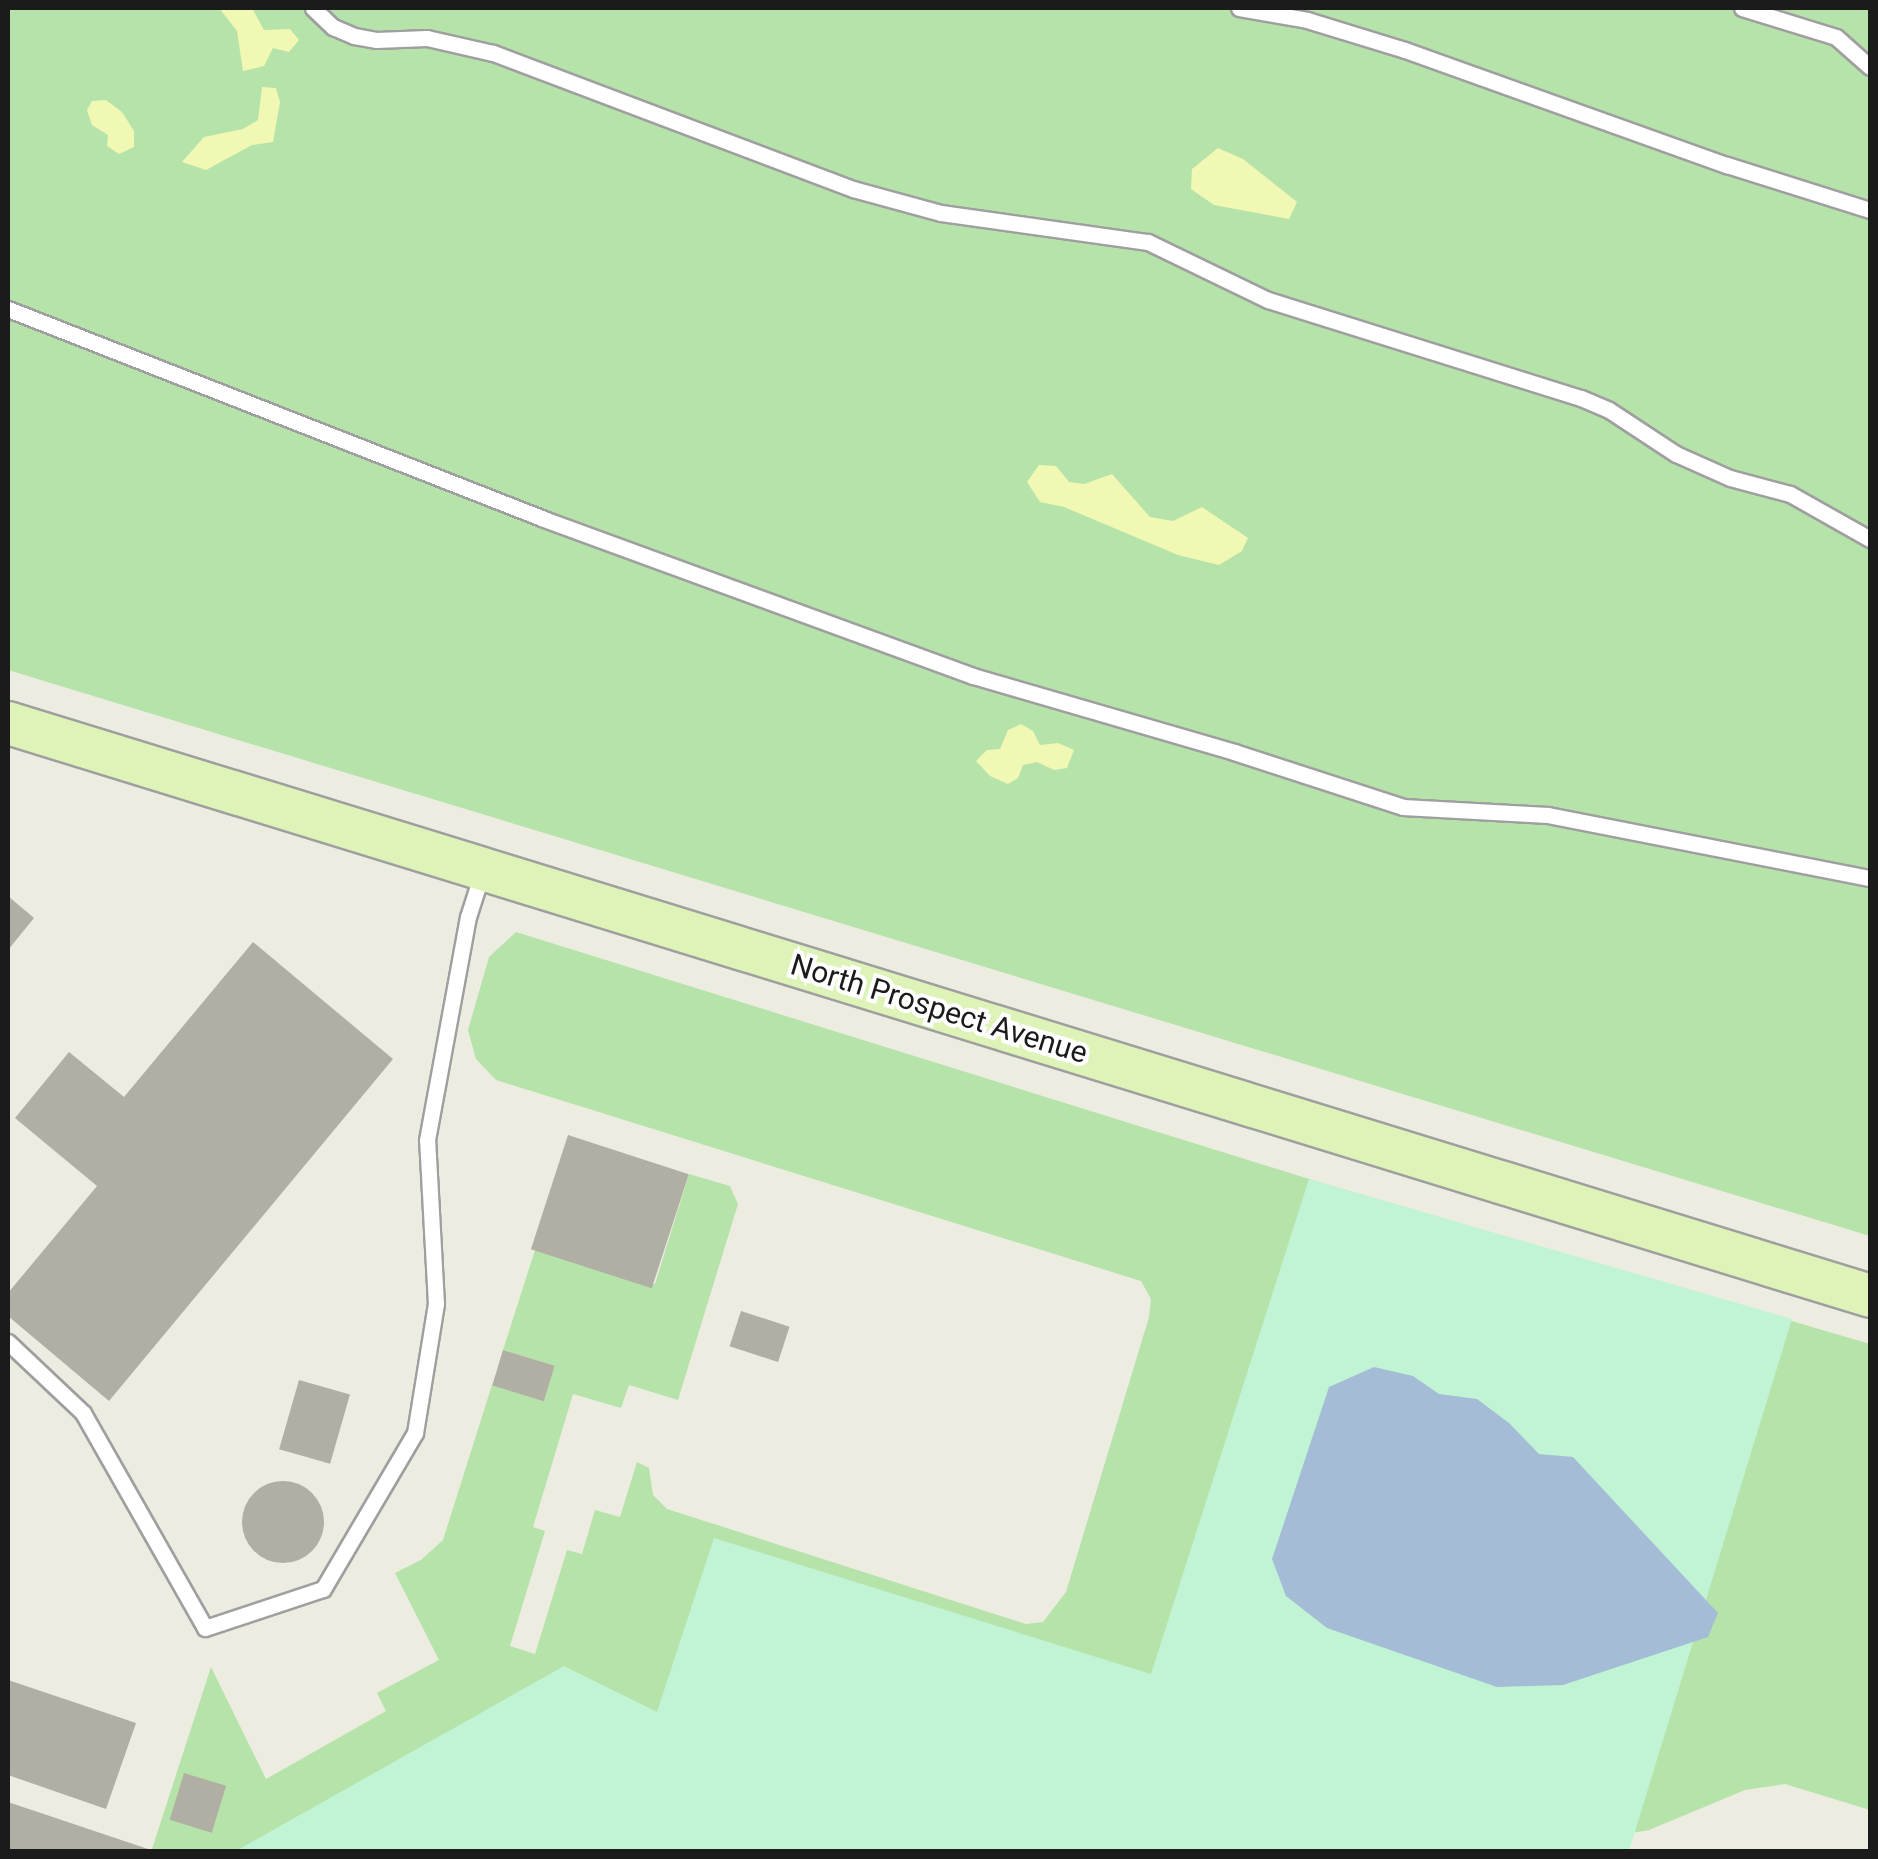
<!DOCTYPE html>
<style>
body{margin:0}
#map{position:relative;width:1878px;height:1859px;overflow:hidden;background:#ecece1;font-family:Roboto,sans-serif}
div>[style]{position:absolute}
.grass>*{inset:0;background:#b5e3aa}
.sand>*{inset:0;background:#f1f8b3}
.park>*{inset:0;background:#c0f4d4}
.water>*{inset:0;background:#a5bcd7}
.building>*{inset:0;background:#b1aea4;transform-origin:0 0}
.round{border-radius:50%}
.roads{filter:drop-shadow(2px 0 #9f9f9f) drop-shadow(-2px 0 #9f9f9f) drop-shadow(0 2px #9f9f9f) drop-shadow(0 -2px #9f9f9f)}
.lane>*{height:15px;margin:-7.5px;padding:0 7.5px;transform-origin:7.5px;border-radius:7.5px;background:#fff}
.secondary>*{height:42px;margin:-21px;padding:0 21px;transform-origin:21px;border-radius:21px;background:#def3b8}
span{translate:-50% -50%;white-space:nowrap;text-align:center;line-height:1.15;-webkit-text-stroke:8px #fff;paint-order:stroke}
.street-label{font-size:30px;color:#1b1b1b}
.frame{position:absolute;inset:0;border:10px solid #1b1b1b;pointer-events:none}
</style>
<div id="map">
<div class="grass">
<div style="clip-path:polygon(8px 8px,1870px 8px,1870px 1236px,8px 670px)"></div>
<div style="clip-path:polygon(516px 932px,1309px 1179px,1870px 1344px,1870px 1810px,1785px 1784px,1745px 1790px,1649px 1830px,1528px 1851px,151px 1852px,211px 1667px,266px 1779px,386px 1711px,377px 1693px,439px 1660px,395px 1573px,421px 1560px,443px 1540px,492px 1385px,544px 1400px,554px 1366px,503px 1350px,535px 1250px,655px 1284px,689px 1174px,730px 1186px,738px 1204px,678px 1400px,629px 1385px,621px 1408px,573px 1394px,533px 1527px,545px 1531px,510px 1646px,535px 1654px,567px 1550px,582px 1554px,595px 1510px,620px 1517px,637px 1462px,649px 1468px,653px 1495px,667px 1509px,1026px 1624px,1043px 1622px,1066px 1592px,1149px 1317px,1151px 1299px,1141px 1281px,496px 1080px,476px 1059px,468px 1030px,489px 957px)"></div>
</div>
<div class="sand">
<div style="clip-path:polygon(219px 8px,252px 8px,264px 30px,290px 29px,299px 40px,289px 52px,273px 48px,264px 66px,243px 71px,237px 31px)"></div>
<div style="clip-path:polygon(262px 87px,276px 88px,280px 102px,273px 142px,252px 145px,206px 170px,182px 162px,204px 137px,243px 129px,258px 120px)"></div>
<div style="clip-path:polygon(106px 100px,122px 112px,134px 131px,134px 147px,119px 154px,107px 146px,108px 135px,92px 125px,87px 110px,92px 101px)"></div>
<div style="clip-path:polygon(1218px 148px,1243px 159px,1297px 202px,1289px 219px,1214px 205px,1191px 189px,1192px 169px)"></div>
<div style="clip-path:polygon(1039px 465px,1056px 466px,1069px 482px,1084px 484px,1112px 474px,1150px 517px,1173px 521px,1202px 507px,1248px 538px,1242px 551px,1219px 565px,1178px 555px,1064px 507px,1040px 502px,1027px 482px)"></div>
<div style="clip-path:polygon(1021px 724px,1033px 731px,1040px 745px,1058px 743px,1074px 750px,1067px 768px,1054px 770px,1037px 762px,1023px 765px,1018px 778px,1008px 784px,990px 776px,976px 761px,987px 750px,1000px 749px,1008px 730px)"></div>
</div>
<div class="park">
<div style="clip-path:polygon(1309px 1179px,1792px 1319px,1629px 1851px,234px 1852px,564px 1666px,657px 1712px,714px 1538px,1151px 1674px)"></div>
</div>
<div class="water">
<div style="clip-path:polygon(1374px 1367px,1413px 1376px,1439px 1394px,1477px 1399px,1509px 1423px,1539px 1454px,1573px 1457px,1718px 1613px,1708px 1637px,1563px 1685px,1497px 1687px,1327px 1628px,1286px 1596px,1272px 1559px,1329px 1387px)"></div>
</div>
<div class="building">
<div style="clip-path:polygon(8px 896px,34px 918px,8px 950px)"></div>
<div style="clip-path:polygon(253px 942px,393px 1059px,109px 1401px,8px 1316px,8px 1293px,97px 1186px,15px 1118px,69px 1052px,124px 1097px)"></div>
<div style="left:568px;top:1135px;width:127px;height:120px;rotate:18deg"></div>
<div style="left:741px;top:1311px;width:51px;height:37px;rotate:18deg"></div>
<div style="left:503px;top:1350px;width:54px;height:37px;rotate:17deg"></div>
<div style="left:299px;top:1380px;width:53px;height:72px;rotate:16deg"></div>
<div class="round" style="left:242px;top:1481px;width:82px;height:82px"></div>
<div style="clip-path:polygon(8px 1680px,136px 1723px,106px 1809px,8px 1775px)"></div>
<div style="left:184px;top:1773px;width:44px;height:49px;rotate:17deg"></div>
<div style="clip-path:polygon(8px 1802px,154px 1851px,154px 1852px,8px 1852px)"></div>
</div>
<div class="roads">
<div class="lane">
<div style="left:313px;top:8px;width:28px;rotate:44deg"></div>
<div style="left:333px;top:27px;width:23px;rotate:23deg"></div>
<div style="left:354px;top:36px;width:22px;rotate:10deg"></div>
<div style="left:376px;top:40px;width:51px;rotate:-2.2deg"></div>
<div style="left:427px;top:38px;width:68px;rotate:12.8deg"></div>
<div style="left:493px;top:53px;width:385px;rotate:20.7deg"></div>
<div style="left:853px;top:189px;width:91px;rotate:15.3deg"></div>
<div style="left:941px;top:213px;width:209px;rotate:8deg"></div>
<div style="left:1148px;top:242px;width:133px;rotate:25.8deg"></div>
<div style="left:1268px;top:300px;width:328px;rotate:17.4deg"></div>
<div style="left:1581px;top:398px;width:30px;rotate:23deg"></div>
<div style="left:1609px;top:410px;width:80px;rotate:33.3deg"></div>
<div style="left:1676px;top:454px;width:59px;rotate:24deg"></div>
<div style="left:1730px;top:478px;width:62px;rotate:14.9deg"></div>
<div style="left:1790px;top:494px;width:92px;rotate:29.4deg"></div>
<div style="left:1239px;top:8px;width:69px;rotate:10deg"></div>
<div style="left:1307px;top:20px;width:102px;rotate:17deg"></div>
<div style="left:1405px;top:50px;width:342px;rotate:19.7deg"></div>
<div style="left:1727px;top:165px;width:150px;rotate:17.5deg"></div>
<div style="left:1742px;top:8px;width:98px;rotate:17.1deg"></div>
<div style="left:1836px;top:37px;width:45px;rotate:41.4deg"></div>
<div style="left:8px;top:309px;width:576px;rotate:21.39deg"></div>
<div style="left:544px;top:519px;width:457px;rotate:20.1deg"></div>
<div style="left:973px;top:676px;width:272px;rotate:16.2deg"></div>
<div style="left:1234px;top:752px;width:178px;rotate:18deg"></div>
<div style="left:1403px;top:807px;width:145px;rotate:3.2deg"></div>
<div style="left:1548px;top:815px;width:328px;rotate:11.1deg"></div>
<div style="left:8px;top:1342px;width:103px;rotate:43.4deg"></div>
<div style="left:83px;top:1413px;width:247px;rotate:60.4deg"></div>
<div style="left:205px;top:1628px;width:124px;rotate:-18.3deg"></div>
<div style="left:323px;top:1589px;width:181px;rotate:-59.5deg"></div>
<div style="left:415px;top:1433px;width:131px;rotate:-80.8deg"></div>
<div style="left:436px;top:1304px;width:164px;rotate:-93.1deg"></div>
<div style="left:427px;top:1140px;width:227px;rotate:-79.6deg"></div>
<div style="left:468px;top:917px;width:46px;rotate:-72.3deg"></div>
</div>
<div class="secondary">
<div style="left:8px;top:723px;width:1948px;rotate:17.1deg"></div>
</div>
</div>
<div class="street-label">
<span style="left:939px;top:1009px;rotate:17deg">North Prospect Avenue</span>
</div>
<div class="frame"></div>
</div>
